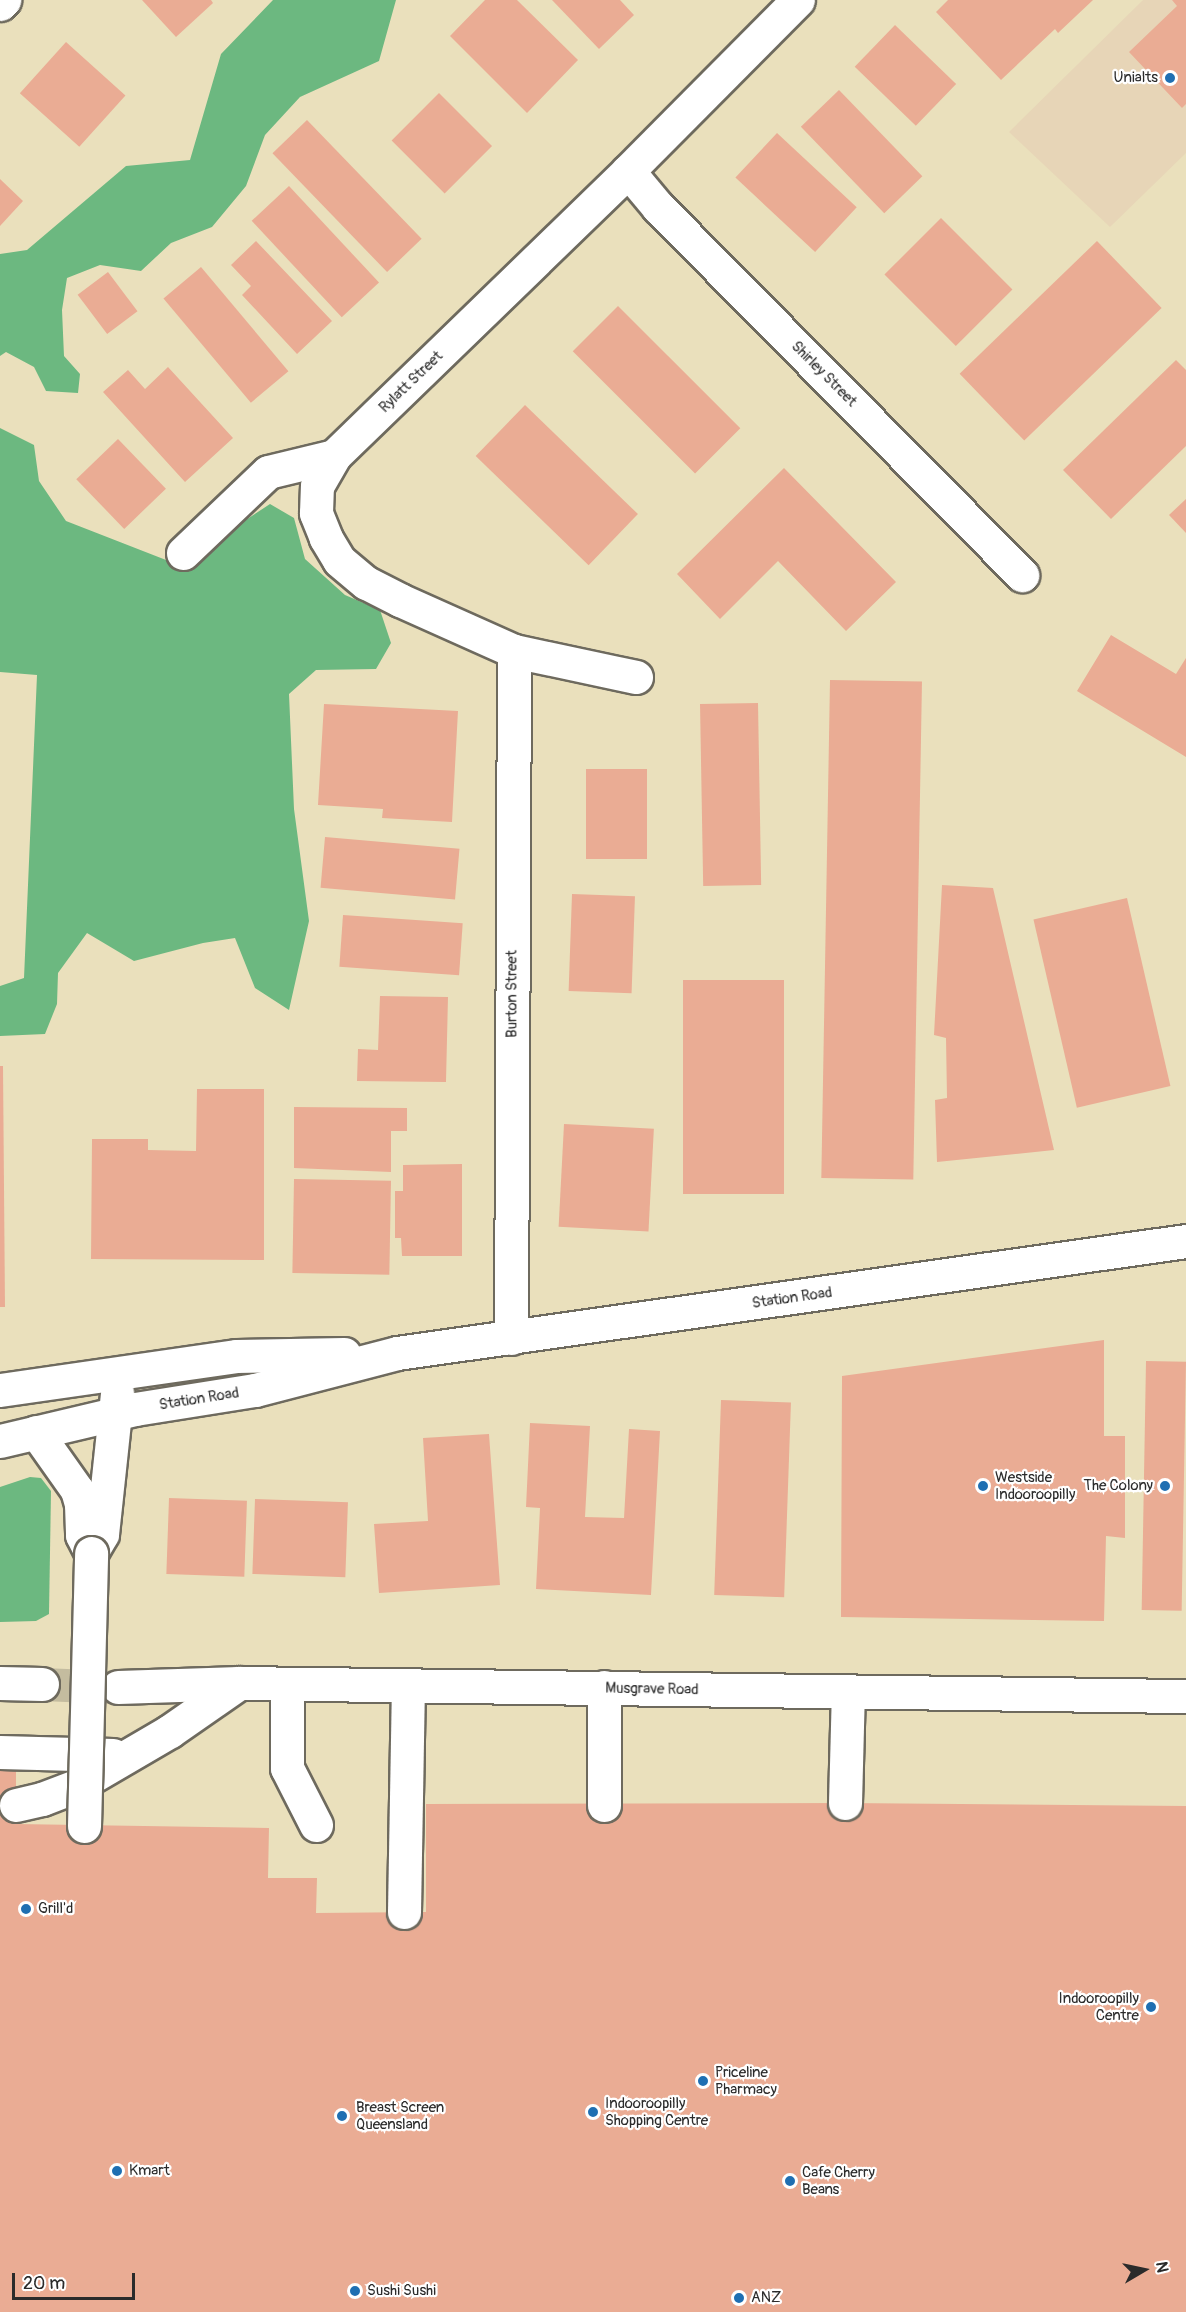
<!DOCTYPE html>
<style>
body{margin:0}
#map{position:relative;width:1186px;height:2312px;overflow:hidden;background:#eae0bc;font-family:Pangolin,sans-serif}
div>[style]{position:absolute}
.built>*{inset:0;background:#e7d5b7}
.forest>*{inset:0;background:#6cb880}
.building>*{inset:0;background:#eaac94;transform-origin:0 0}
.minor-tunnel>*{height:33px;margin-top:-16.5px;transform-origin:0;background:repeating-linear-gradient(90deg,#c4bc9f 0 33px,transparent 0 49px)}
.roads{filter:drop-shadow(2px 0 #6e6a5e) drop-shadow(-2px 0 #6e6a5e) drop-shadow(0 2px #6e6a5e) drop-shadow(0 -2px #6e6a5e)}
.minor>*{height:33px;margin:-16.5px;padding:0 16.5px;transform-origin:16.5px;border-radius:16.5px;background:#fff}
.bridges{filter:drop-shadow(2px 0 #6e6a5e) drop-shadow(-2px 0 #6e6a5e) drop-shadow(0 2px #6e6a5e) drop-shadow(0 -2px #6e6a5e)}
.minor-bridge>*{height:33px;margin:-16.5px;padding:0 16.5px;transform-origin:16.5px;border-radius:16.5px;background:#fff}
.dots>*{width:16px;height:16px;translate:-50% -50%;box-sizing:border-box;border:3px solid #fff;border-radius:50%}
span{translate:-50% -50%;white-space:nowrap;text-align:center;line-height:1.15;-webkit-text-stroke:4.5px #fff;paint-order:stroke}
.poi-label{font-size:15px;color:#2b2b2b}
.right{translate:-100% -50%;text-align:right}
.left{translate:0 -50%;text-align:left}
.street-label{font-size:15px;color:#2b2b2b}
.north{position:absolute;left:1114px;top:2240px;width:60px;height:60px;-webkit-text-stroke:4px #fff;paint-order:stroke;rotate:81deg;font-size:16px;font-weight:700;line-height:24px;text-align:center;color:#2b2b2b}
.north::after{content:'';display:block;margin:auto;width:21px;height:27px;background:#2b2b2b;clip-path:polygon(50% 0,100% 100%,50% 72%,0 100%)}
.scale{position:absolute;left:12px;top:2273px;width:123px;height:27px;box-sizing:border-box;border:3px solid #2b2b2b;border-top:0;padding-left:8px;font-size:18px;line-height:21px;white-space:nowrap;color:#2b2b2b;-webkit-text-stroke:4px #fff;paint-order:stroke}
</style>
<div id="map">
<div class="built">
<div style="clip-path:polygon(1143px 0,1186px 0,1186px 153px,1110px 227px,1009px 132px)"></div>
</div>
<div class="forest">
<div style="clip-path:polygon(273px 0,396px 0,379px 61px,300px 97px,265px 135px,246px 186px,212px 227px,171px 243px,141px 271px,100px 265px,67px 278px,62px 310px,64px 356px,80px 374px,78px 393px,46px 391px,34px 367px,6px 352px,0 356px,0 254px,27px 250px,126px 166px,190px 160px,221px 54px)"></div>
<div style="clip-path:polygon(0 428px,34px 445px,39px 481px,66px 521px,184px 567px,226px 533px,270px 504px,294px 518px,305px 559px,345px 595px,380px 610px,391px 643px,376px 669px,316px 670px,289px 694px,294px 809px,309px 921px,289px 1010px,255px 988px,235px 938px,203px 943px,134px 961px,87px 933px,58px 973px,57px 1004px,45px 1034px,0 1036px,0 986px,24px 978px,37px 675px,0 672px)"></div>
<div style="clip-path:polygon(30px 1477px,41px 1478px,51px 1491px,49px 1614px,36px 1621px,0 1622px,0 1487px)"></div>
</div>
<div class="building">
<div style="clip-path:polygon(142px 0,211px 0,213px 3px,176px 37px)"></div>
<div style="clip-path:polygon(485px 0,517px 0,578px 60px,527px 113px,450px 36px)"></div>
<div style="clip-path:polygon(552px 0,620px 0,634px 15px,599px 49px)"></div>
<div style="clip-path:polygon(948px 0,1093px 0,1058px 33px,1055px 29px,1001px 80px,936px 12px)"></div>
<div style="clip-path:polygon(1172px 0,1186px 0,1186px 104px,1182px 108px,1129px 52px,1177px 6px)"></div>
<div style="left:895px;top:25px;width:85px;height:58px;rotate:44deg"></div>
<div style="left:66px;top:42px;width:80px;height:69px;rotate:42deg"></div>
<div style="left:839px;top:90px;width:120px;height:53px;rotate:46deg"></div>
<div style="left:439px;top:93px;width:75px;height:67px;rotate:45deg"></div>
<div style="left:307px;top:120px;width:165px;height:48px;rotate:46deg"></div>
<div style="left:777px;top:133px;width:109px;height:61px;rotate:43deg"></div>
<div style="clip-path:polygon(0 179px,23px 201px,0 226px)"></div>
<div style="left:289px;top:186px;width:132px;height:51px;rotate:47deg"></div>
<div style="left:941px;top:218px;width:101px;height:80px;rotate:45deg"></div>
<div style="clip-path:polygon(256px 241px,332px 321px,297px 354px,242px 295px,251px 286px,231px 265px)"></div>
<div style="left:1097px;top:241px;width:93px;height:191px;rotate:46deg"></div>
<div style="left:201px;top:267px;width:136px;height:49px;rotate:50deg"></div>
<div style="left:108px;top:272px;width:49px;height:38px;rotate:53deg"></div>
<div style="left:618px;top:306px;width:173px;height:64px;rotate:45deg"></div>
<div style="clip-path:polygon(1176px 360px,1186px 370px,1186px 446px,1111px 519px,1063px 470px)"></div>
<div style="clip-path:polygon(168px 367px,233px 438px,185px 482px,103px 392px,128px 370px,145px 389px)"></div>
<div style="left:525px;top:405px;width:157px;height:71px;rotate:44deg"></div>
<div style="left:118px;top:439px;width:69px;height:58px;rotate:46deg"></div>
<div style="clip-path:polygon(784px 468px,896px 582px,846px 631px,778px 561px,720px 619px,677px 574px)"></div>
<div style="clip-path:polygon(1186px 499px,1186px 533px,1169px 515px)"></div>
<div style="clip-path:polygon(1111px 635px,1176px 674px,1186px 658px,1186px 757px,1077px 691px)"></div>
<div style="left:830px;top:680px;width:92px;height:498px;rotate:1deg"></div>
<div style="left:758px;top:703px;width:182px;height:58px;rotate:89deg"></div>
<div style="clip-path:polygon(324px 704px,458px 711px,452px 822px,382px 818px,383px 809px,318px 805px)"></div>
<div style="left:586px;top:769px;width:61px;height:90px"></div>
<div style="left:325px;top:837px;width:135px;height:51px;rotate:5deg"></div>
<div style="clip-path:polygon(942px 885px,993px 888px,1054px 1150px,937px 1162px,935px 1100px,947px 1098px,946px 1038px,934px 1035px)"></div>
<div style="left:572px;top:894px;width:63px;height:97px;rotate:2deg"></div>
<div style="left:1127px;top:898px;width:193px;height:96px;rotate:77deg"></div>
<div style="left:343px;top:915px;width:120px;height:52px;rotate:4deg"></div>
<div style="left:683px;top:980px;width:101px;height:214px"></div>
<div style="clip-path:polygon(380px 996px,448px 997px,446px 1082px,357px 1081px,358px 1049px,378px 1050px)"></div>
<div style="clip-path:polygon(0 1066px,3px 1066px,5px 1307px,0 1307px)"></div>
<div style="clip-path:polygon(197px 1089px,264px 1089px,264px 1260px,91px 1259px,92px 1139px,148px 1139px,148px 1150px,196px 1151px)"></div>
<div style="clip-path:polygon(294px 1107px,407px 1108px,407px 1131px,391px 1131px,391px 1172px,294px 1168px)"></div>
<div style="left:564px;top:1124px;width:90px;height:103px;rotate:3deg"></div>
<div style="clip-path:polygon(462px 1164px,462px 1256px,402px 1256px,401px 1238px,395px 1238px,395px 1191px,403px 1191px,403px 1165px)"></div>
<div style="left:294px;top:1179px;width:97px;height:94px;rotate:1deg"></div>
<div style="clip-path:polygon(1104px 1340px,1104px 1436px,1125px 1436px,1125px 1538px,1106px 1536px,1104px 1621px,841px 1617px,842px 1376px)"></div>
<div style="left:1146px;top:1361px;width:40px;height:249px;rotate:1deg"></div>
<div style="left:721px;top:1400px;width:70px;height:195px;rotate:2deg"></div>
<div style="clip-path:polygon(530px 1423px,590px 1426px,585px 1517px,624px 1518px,629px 1429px,660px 1431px,651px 1595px,536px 1589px,540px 1508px,526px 1507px)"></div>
<div style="clip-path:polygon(489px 1434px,500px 1585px,379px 1593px,374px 1524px,428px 1521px,423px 1438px)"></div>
<div style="left:169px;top:1498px;width:78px;height:76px;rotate:2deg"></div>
<div style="left:255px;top:1499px;width:93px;height:75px;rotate:2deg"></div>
<div style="clip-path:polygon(0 1768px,16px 1768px,16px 1824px,269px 1828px,268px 1878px,317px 1878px,316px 1913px,426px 1912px,426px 1804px,845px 1803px,1186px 1806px,1186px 2312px,0 2312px)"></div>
</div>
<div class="minor-tunnel">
<div style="left:42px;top:1684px;width:74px;rotate:2.3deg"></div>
</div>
<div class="roads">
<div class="minor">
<div style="left:0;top:4px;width:6px;rotate:-45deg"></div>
<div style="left:628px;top:171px;width:47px;rotate:50.2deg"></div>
<div style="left:658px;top:207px;width:518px;rotate:45.31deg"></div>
<div style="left:183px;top:553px;width:117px;rotate:-43.6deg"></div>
<div style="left:268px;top:472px;width:68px;rotate:-13.6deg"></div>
<div style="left:636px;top:677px;width:125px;rotate:-168deg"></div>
<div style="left:514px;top:651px;width:125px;rotate:-155.9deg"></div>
<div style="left:400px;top:600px;width:38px;rotate:-153deg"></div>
<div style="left:366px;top:583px;width:35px;rotate:-140deg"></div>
<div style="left:339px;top:560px;width:26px;rotate:-121deg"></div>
<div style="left:326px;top:538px;width:27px;rotate:-112deg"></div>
<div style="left:316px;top:513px;width:27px;rotate:-88deg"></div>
<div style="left:317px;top:486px;width:34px;rotate:-60deg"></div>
<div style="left:334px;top:456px;width:409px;rotate:-44.1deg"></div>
<div style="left:628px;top:171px;width:241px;rotate:-45.2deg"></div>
<div style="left:511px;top:1338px;width:687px;rotate:-89.75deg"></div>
<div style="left:0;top:1390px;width:238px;rotate:-8.2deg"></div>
<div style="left:236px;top:1356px;width:108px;rotate:-1.1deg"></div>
<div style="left:36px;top:1432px;width:71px;rotate:54.7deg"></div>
<div style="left:77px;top:1490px;width:15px;rotate:74deg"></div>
<div style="left:81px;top:1504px;width:31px;rotate:88deg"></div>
<div style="left:82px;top:1535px;width:18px;rotate:63deg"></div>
<div style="left:0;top:1441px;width:139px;rotate:-13.3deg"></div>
<div style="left:135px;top:1409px;width:121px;rotate:-9deg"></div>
<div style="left:255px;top:1390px;width:147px;rotate:-14.6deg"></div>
<div style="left:397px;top:1353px;width:797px;rotate:-8.08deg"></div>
<div style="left:91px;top:1553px;width:22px;rotate:-60deg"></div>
<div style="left:102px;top:1534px;width:142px;rotate:-83.9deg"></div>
<div style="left:0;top:1683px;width:42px;rotate:1.4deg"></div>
<div style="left:287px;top:1684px;width:84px;rotate:90deg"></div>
<div style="left:287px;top:1768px;width:64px;rotate:63deg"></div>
<div style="left:118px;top:1687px;width:121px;rotate:-1.9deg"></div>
<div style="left:239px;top:1683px;width:947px;rotate:0.79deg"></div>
<div style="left:604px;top:1687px;width:118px;rotate:90deg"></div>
<div style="left:0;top:1752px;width:113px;rotate:1.5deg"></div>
<div style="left:845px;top:1803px;width:111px;rotate:-88.5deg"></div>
<div style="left:16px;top:1805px;width:27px;rotate:-13deg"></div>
<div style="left:42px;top:1799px;width:36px;rotate:-21deg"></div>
<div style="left:76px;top:1786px;width:109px;rotate:-30.3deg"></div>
<div style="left:170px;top:1731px;width:84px;rotate:-34.8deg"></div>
<div style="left:404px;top:1912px;width:225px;rotate:-89deg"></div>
</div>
</div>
<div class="bridges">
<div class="minor-bridge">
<div style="left:84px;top:1826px;width:273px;rotate:-88.5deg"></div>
</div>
</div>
<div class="dots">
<div style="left:1170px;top:78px;background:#1f6fb2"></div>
<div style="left:983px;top:1486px;background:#1f6fb2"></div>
<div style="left:1165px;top:1486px;background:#1f6fb2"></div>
<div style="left:26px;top:1909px;background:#1f6fb2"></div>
<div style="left:1151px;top:2007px;background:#1f6fb2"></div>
<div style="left:703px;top:2081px;background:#1f6fb2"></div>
<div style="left:593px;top:2112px;background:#1f6fb2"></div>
<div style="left:342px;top:2116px;background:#1f6fb2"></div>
<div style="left:117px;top:2171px;background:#1f6fb2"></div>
<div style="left:790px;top:2181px;background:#1f6fb2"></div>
<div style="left:355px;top:2291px;background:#1f6fb2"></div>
<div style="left:739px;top:2298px;background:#1f6fb2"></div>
</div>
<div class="poi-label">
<span class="right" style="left:1158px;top:78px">Unialts</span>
<span class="left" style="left:995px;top:1486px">Westside<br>Indooroopilly</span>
<span class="right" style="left:1153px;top:1486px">The Colony</span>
<span class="left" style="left:38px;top:1909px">Grill'd</span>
<span class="right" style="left:1139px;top:2007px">Indooroopilly<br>Centre</span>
<span class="left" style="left:715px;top:2081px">Priceline<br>Pharmacy</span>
<span class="left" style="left:605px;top:2112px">Indooroopilly<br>Shopping Centre</span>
<span class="left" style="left:356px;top:2116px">Breast Screen<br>Queensland</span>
<span class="left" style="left:129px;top:2171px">Kmart</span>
<span class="left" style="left:802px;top:2181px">Cafe Cherry<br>Beans</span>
<span class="left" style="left:367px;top:2291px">Sushi Sushi</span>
<span class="left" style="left:751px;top:2298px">ANZ</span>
</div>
<div class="street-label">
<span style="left:824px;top:374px;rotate:45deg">Shirley Street</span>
<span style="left:411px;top:382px;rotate:-44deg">Rylatt Street</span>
<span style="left:512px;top:994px;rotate:-90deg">Burton Street</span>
<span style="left:792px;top:1298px;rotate:-8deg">Station Road</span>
<span style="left:199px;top:1399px;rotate:-9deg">Station Road</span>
<span style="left:652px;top:1689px;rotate:1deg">Musgrave Road</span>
</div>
<div class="north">N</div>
<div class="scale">20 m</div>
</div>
